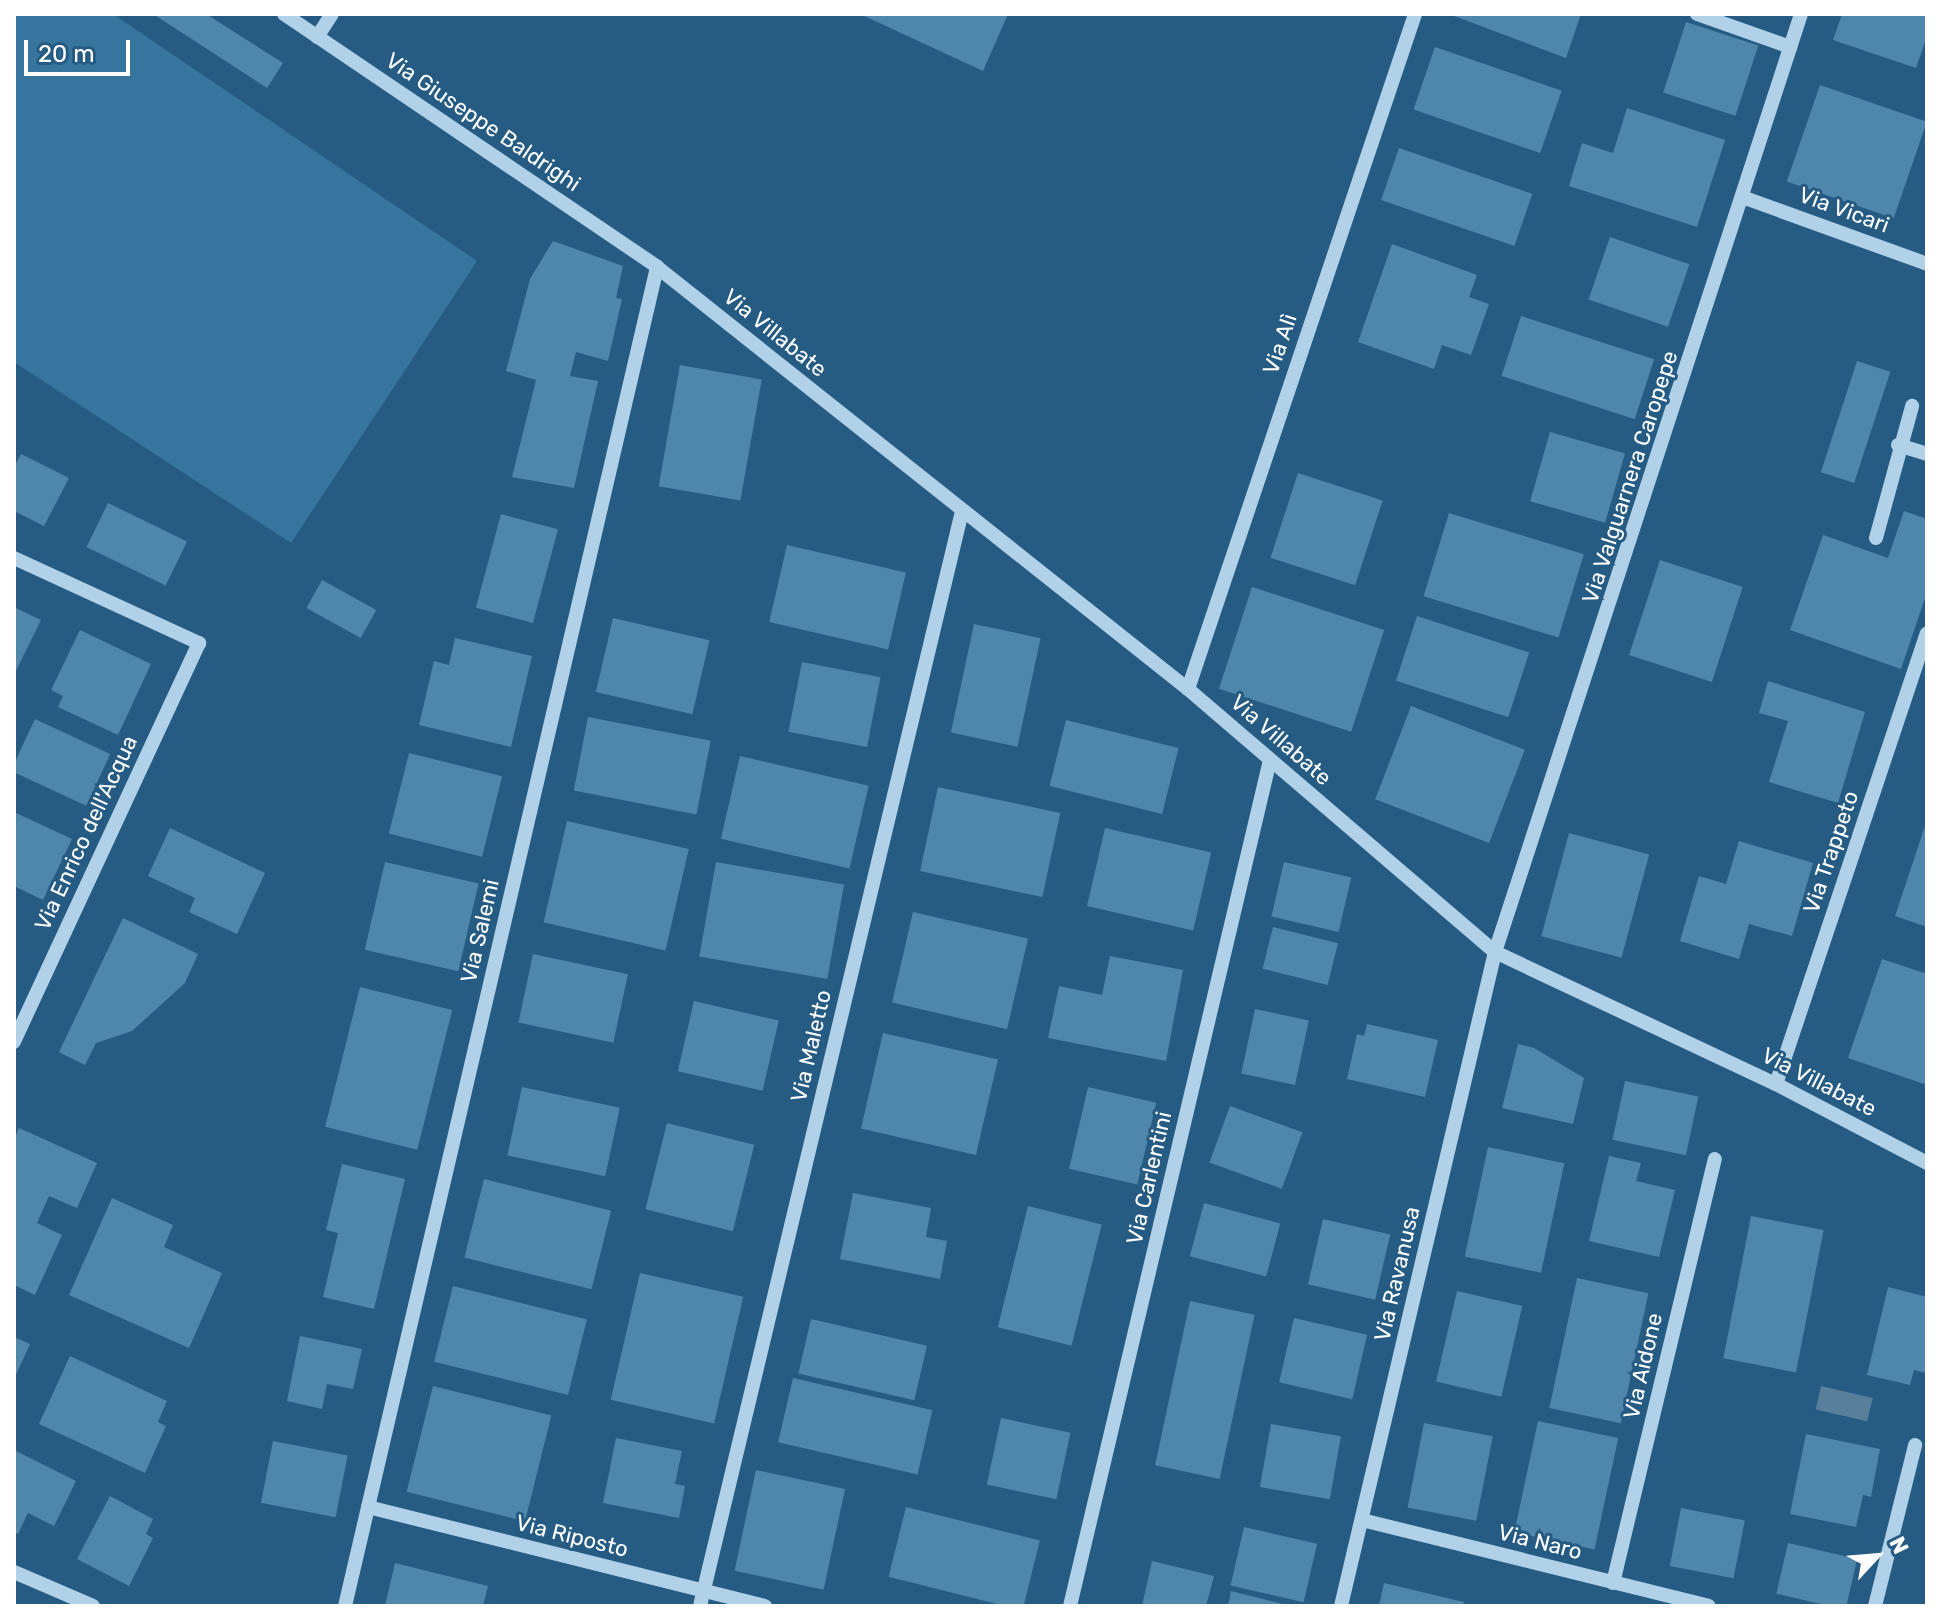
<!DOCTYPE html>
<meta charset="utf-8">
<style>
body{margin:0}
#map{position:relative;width:1941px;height:1620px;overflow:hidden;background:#265c83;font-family:Rubik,sans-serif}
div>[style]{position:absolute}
.green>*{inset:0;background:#37759f}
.water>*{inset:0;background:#59809a;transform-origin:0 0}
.building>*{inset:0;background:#4f86ab;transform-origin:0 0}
.minor>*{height:14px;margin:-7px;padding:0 7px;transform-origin:7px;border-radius:7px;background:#b0d1e7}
span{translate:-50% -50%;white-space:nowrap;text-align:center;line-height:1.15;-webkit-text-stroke:6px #265c83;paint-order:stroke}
.street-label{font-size:22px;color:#fff}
.frame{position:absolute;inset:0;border:16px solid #fff;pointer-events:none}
.north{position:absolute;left:1837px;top:1516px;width:80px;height:80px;-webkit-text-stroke:6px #265c83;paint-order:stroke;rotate:64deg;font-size:22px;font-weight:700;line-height:32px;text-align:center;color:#fff}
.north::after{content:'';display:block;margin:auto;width:28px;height:36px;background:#fff;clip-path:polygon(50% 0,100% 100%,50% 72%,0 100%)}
.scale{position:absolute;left:24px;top:40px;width:106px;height:36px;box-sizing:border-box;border:4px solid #fff;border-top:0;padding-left:10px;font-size:24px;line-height:28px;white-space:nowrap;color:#fff;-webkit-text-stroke:6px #265c83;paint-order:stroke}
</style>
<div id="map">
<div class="green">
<div style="clip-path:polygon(14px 14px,113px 14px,477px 261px,291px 543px,14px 362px)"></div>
</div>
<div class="water">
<div style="left:1821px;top:1386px;width:53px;height:24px;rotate:13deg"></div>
</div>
<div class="building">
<div style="clip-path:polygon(153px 14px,206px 14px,283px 63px,267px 88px)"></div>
<div style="clip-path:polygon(860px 14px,1008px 14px,983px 71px)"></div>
<div style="clip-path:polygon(1449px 14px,1581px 14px,1566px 58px)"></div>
<div style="clip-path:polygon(1842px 14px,1927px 14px,1927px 36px,1916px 68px,1833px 40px)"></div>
<div style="left:1686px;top:22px;width:76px;height:74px;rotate:18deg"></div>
<div style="left:1435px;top:47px;width:134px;height:66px;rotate:19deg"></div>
<div style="left:1820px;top:85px;width:113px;height:102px;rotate:19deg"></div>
<div style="clip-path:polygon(1627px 108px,1725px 140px,1697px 227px,1569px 186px,1582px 143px,1613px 153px)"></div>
<div style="left:1399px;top:148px;width:141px;height:55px;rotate:19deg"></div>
<div style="left:1610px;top:237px;width:84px;height:66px;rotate:19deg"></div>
<div style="clip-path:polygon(553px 241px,623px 266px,616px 298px,622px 299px,608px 361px,576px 352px,570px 376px,598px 381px,574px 488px,512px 477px,536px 380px,506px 371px,530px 279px)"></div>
<div style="clip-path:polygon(1392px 244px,1477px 275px,1469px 297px,1489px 304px,1471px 355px,1442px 345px,1434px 369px,1358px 342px)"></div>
<div style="left:1521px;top:316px;width:140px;height:63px;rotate:18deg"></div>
<div style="left:1857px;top:361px;width:35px;height:117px;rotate:18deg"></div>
<div style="left:680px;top:365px;width:83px;height:123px;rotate:10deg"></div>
<div style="left:1550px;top:432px;width:78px;height:72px;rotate:16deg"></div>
<div style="clip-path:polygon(21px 454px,69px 478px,44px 526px,14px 511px,14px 467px)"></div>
<div style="left:1298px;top:473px;width:89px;height:89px;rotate:18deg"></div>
<div style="left:108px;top:503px;width:88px;height:49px;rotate:26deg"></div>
<div style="clip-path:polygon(1904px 511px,1927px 519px,1927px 592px,1901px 669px,1790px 630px,1823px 535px,1888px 558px)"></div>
<div style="left:1449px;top:513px;width:141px;height:87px;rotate:17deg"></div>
<div style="left:501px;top:514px;width:59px;height:97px;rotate:15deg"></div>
<div style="left:787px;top:545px;width:122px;height:79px;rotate:13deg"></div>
<div style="left:1660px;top:560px;width:87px;height:100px;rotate:18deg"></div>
<div style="left:322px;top:580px;width:62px;height:32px;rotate:29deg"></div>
<div style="left:1252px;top:587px;width:139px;height:107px;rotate:18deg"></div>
<div style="clip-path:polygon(14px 607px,41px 620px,14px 675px)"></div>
<div style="left:1417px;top:616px;width:118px;height:68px;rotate:18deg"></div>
<div style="left:613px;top:618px;width:99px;height:76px;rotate:13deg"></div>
<div style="left:974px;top:624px;width:68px;height:111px;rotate:12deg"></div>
<div style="clip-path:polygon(80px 630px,151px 664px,118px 735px,58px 707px,63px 696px,51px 690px)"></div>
<div style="clip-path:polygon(455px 638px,532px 656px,511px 747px,419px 725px,434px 661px,449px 665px)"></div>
<div style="left:802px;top:662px;width:80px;height:71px;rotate:11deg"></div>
<div style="clip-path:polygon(1768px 681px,1865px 712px,1838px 803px,1769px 782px,1788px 721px,1759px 713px)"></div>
<div style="left:1411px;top:706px;width:122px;height:100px;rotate:21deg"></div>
<div style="left:588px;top:717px;width:125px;height:75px;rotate:11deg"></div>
<div style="left:35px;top:719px;width:83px;height:57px;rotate:25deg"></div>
<div style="left:1066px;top:720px;width:116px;height:68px;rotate:14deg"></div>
<div style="left:409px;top:753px;width:96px;height:83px;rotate:14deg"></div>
<div style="left:740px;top:756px;width:132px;height:85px;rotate:13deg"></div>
<div style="left:938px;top:787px;width:125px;height:86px;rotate:12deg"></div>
<div style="clip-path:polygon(14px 812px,72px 839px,43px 900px,14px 886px)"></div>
<div style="clip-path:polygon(1927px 820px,1927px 927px,1895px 916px)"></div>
<div style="left:567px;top:821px;width:125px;height:104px;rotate:13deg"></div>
<div style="clip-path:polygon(170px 828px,265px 873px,237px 934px,189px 912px,195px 898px,148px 876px)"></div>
<div style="left:1105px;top:828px;width:109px;height:80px;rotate:13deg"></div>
<div style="left:1569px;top:833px;width:83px;height:107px;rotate:15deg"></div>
<div style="clip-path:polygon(1739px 841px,1813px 863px,1792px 936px,1749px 924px,1739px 959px,1680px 941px,1699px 876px,1726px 884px)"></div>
<div style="left:385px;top:862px;width:96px;height:90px;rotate:13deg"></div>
<div style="left:716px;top:862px;width:130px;height:96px;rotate:10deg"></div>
<div style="left:1284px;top:862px;width:69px;height:56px;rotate:13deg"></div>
<div style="left:913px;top:912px;width:118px;height:93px;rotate:13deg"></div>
<div style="clip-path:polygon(123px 918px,198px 954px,185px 983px,132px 1031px,96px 1043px,85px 1065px,59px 1052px)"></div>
<div style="left:1273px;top:927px;width:67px;height:43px;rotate:14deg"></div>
<div style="left:533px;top:954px;width:97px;height:70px;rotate:12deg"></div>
<div style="clip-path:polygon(1110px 956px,1183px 970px,1166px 1061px,1048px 1038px,1059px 986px,1102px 995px)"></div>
<div style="clip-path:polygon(1882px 959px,1927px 974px,1927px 1085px,1848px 1058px)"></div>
<div style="left:360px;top:987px;width:95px;height:144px;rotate:14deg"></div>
<div style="left:694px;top:1001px;width:87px;height:72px;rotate:13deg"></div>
<div style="left:1255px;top:1009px;width:55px;height:66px;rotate:12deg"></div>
<div style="clip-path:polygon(1367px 1024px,1438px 1040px,1425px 1097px,1347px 1079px,1357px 1034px,1364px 1036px)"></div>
<div style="left:883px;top:1033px;width:118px;height:98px;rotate:13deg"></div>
<div style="clip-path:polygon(1518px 1044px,1534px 1048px,1584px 1078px,1573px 1124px,1502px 1108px)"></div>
<div style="left:1625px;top:1081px;width:75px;height:60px;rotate:12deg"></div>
<div style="left:522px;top:1087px;width:100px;height:70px;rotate:12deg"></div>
<div style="left:1088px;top:1087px;width:70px;height:84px;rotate:13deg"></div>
<div style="left:1230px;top:1106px;width:77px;height:60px;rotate:20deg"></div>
<div style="left:667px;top:1123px;width:90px;height:89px;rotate:14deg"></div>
<div style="clip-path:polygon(19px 1128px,97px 1163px,77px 1208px,49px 1196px,37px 1223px,62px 1235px,35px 1295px,14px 1285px,14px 1139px)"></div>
<div style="left:1488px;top:1147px;width:78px;height:112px;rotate:12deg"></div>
<div style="clip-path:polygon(1609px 1156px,1641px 1163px,1636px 1181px,1675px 1190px,1659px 1257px,1589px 1241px)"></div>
<div style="clip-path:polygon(342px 1164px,405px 1179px,374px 1309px,323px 1297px,338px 1233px,326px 1230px)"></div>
<div style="left:484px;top:1179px;width:131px;height:81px;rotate:14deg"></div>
<div style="clip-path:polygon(853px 1193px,931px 1208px,926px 1237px,947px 1241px,940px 1279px,840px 1259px)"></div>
<div style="clip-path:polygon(112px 1198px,173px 1225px,164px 1247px,222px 1273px,189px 1348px,69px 1295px)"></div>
<div style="left:1204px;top:1203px;width:79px;height:55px;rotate:15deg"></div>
<div style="left:1028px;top:1206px;width:76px;height:125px;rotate:14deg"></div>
<div style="left:1751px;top:1216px;width:74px;height:145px;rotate:11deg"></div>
<div style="left:1323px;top:1219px;width:69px;height:67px;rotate:13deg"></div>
<div style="left:640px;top:1273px;width:106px;height:130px;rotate:13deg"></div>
<div style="left:1577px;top:1278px;width:73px;height:133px;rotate:12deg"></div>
<div style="left:453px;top:1286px;width:138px;height:78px;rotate:14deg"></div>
<div style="clip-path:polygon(1888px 1287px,1927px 1297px,1927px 1373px,1914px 1370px,1910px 1385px,1867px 1375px)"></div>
<div style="left:1457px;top:1291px;width:67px;height:93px;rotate:13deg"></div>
<div style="left:1190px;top:1301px;width:66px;height:168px;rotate:12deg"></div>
<div style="left:1294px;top:1318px;width:75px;height:66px;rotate:13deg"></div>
<div style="left:811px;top:1319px;width:119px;height:56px;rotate:13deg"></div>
<div style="clip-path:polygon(300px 1336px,362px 1349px,353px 1389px,327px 1384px,322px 1409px,287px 1401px)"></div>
<div style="clip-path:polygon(14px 1337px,30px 1344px,14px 1379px)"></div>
<div style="clip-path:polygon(70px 1356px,167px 1401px,158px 1422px,166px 1426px,145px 1473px,39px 1424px)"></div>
<div style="left:793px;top:1378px;width:143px;height:66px;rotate:13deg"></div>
<div style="left:433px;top:1386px;width:122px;height:109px;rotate:14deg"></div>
<div style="left:1001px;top:1418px;width:71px;height:68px;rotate:12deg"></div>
<div style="left:1538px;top:1421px;width:82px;height:114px;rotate:12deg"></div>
<div style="left:1424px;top:1423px;width:70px;height:86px;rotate:11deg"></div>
<div style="left:1271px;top:1424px;width:71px;height:64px;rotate:10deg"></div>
<div style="clip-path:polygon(1806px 1434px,1880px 1449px,1871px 1497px,1863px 1495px,1856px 1527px,1790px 1514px)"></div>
<div style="clip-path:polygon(616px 1438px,682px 1451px,675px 1484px,685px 1486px,679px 1518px,603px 1503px)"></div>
<div style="left:273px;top:1441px;width:76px;height:63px;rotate:11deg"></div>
<div style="clip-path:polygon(14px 1450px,76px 1481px,54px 1526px,28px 1513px,18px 1534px,14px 1532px)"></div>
<div style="left:756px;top:1470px;width:91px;height:103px;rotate:12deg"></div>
<div style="clip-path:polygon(110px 1496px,153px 1519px,146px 1534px,153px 1538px,129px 1586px,77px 1559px)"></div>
<div style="left:906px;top:1507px;width:138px;height:72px;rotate:14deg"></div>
<div style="left:1681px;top:1508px;width:65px;height:59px;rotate:11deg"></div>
<div style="left:1244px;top:1527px;width:75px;height:60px;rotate:13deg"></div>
<div style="left:1788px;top:1543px;width:71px;height:52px;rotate:13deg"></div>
<div style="clip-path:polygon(1152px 1561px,1214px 1576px,1206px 1606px,1142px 1606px)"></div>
<div style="clip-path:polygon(395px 1563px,488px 1586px,483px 1606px,385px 1606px)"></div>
<div style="clip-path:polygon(1384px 1583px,1464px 1602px,1463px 1606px,1379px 1606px)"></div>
<div style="clip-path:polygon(1231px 1591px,1287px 1605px,1286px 1606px,1228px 1606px)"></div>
</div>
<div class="minor">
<div style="left:284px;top:14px;width:451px;rotate:34.1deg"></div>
<div style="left:657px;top:267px;width:678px;rotate:38.48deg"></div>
<div style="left:1188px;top:689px;width:404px;rotate:40.6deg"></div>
<div style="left:1495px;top:952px;width:310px;rotate:25.2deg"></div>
<div style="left:1776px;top:1084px;width:170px;rotate:27.6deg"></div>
<div style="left:1697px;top:14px;width:99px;rotate:19.5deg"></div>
<div style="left:317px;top:37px;width:27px;rotate:-57deg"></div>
<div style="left:1745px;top:198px;width:194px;rotate:19.9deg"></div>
<div style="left:1898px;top:445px;width:30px;rotate:17deg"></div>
<div style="left:1876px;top:538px;width:137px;rotate:-74.7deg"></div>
<div style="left:14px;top:558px;width:204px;rotate:24.7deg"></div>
<div style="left:199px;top:643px;width:440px;rotate:114.9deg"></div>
<div style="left:1188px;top:689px;width:712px;rotate:-71.41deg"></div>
<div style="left:1776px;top:1084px;width:475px;rotate:-71.5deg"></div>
<div style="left:368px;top:1507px;width:409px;rotate:14deg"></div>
<div style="left:1362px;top:1520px;width:357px;rotate:13.9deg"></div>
<div style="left:14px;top:1572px;width:86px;rotate:23.3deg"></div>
<div style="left:1613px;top:1583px;width:436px;rotate:-76.5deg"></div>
<div style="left:345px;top:1606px;width:1375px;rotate:-76.88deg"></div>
<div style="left:700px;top:1606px;width:1126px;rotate:-76.54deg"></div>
<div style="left:1070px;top:1606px;width:869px;rotate:-76.7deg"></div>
<div style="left:1341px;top:1606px;width:672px;rotate:-76.75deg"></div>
<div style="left:1495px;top:952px;width:987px;rotate:-71.93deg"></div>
<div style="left:1875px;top:1606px;width:166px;rotate:-76deg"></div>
</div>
<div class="street-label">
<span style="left:483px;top:122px;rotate:34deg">Via Giuseppe Baldrighi</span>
<span style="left:1844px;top:210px;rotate:20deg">Via Vicari</span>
<span style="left:775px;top:333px;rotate:39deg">Via Villabate</span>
<span style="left:1280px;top:344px;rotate:-71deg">Via Alì</span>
<span style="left:1630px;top:477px;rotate:-72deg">Via Valguarnera Caropepe</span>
<span style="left:1281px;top:740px;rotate:41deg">Via Villabate</span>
<span style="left:86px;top:833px;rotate:-65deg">Via Enrico dell'Acqua</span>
<span style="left:1831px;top:852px;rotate:-71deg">Via Trappeto</span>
<span style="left:480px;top:931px;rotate:-77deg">Via Salemi</span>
<span style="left:811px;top:1046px;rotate:-77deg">Via Maletto</span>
<span style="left:1819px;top:1082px;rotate:27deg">Via Villabate</span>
<span style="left:1149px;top:1178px;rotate:-77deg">Via Carlentini</span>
<span style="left:1397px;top:1274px;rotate:-77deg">Via Ravanusa</span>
<span style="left:1643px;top:1366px;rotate:-77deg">Via Aidone</span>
<span style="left:572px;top:1536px;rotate:14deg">Via Riposto</span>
<span style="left:1540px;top:1542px;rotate:14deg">Via Naro</span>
</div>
<div class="frame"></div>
<div class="north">N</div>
<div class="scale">20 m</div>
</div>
